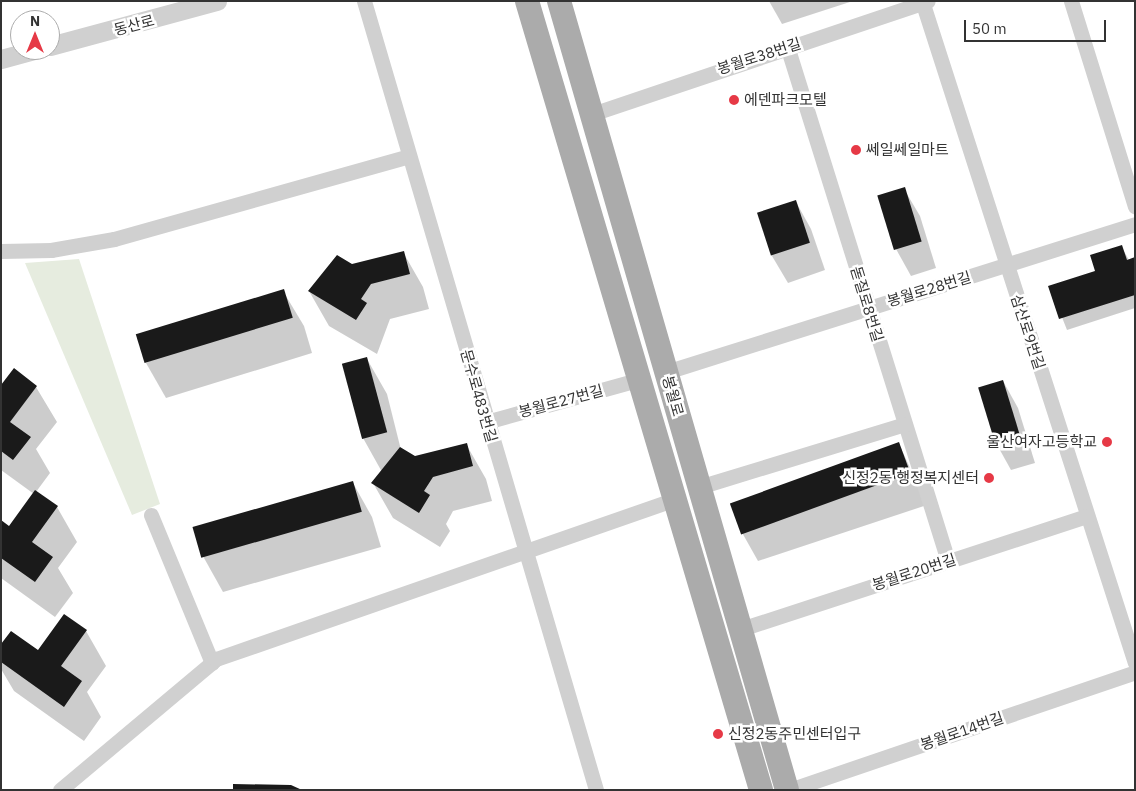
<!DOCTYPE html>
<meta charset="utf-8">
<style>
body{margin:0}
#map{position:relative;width:1136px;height:791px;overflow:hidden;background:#fff;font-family:"IBM Plex Sans","Noto Sans KR",sans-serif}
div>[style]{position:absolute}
.green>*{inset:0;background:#e6ecdf}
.shadow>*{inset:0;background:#0003}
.building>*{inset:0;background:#1a1a1a;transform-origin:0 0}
.minor>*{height:15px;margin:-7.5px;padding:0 7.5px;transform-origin:7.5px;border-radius:7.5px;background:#d0d0d0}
.tertiary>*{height:19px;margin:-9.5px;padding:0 9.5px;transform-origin:9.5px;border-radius:9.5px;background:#d0d0d0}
.primary>*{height:24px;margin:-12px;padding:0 12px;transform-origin:12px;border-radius:12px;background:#ababab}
.dots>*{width:14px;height:14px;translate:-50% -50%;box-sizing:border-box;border:2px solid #fff;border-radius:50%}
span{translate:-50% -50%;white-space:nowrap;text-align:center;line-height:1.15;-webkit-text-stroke:5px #fff;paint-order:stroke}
.street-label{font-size:15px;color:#333}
.poi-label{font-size:15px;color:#333}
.left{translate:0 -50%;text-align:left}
.right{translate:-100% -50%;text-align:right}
.frame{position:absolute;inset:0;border:2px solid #333;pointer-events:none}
.north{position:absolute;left:10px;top:10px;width:50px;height:50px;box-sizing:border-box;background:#fff;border:1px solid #adadad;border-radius:50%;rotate:0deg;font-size:14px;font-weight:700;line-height:20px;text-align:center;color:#333}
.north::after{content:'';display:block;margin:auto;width:18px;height:22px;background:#e63946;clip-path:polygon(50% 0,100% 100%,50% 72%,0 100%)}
.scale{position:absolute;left:964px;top:20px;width:142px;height:22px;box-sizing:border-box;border:2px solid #333;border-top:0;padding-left:6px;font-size:15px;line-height:18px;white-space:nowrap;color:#333;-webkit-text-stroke:4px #fff;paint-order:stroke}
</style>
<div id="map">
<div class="green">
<div style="clip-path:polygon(79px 259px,160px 504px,132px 515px,25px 263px)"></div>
</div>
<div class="shadow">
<div style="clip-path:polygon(769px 1px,853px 1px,782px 24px)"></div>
<div style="clip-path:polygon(904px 189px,920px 216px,936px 268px,911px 276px,896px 249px)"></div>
<div style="clip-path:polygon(796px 202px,811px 229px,825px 270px,788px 283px,772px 256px,759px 214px)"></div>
<div style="clip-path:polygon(1121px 246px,1129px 260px,1135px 258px,1135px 308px,1067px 330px,1050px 287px,1097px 271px)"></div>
<div style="clip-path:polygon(403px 252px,423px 287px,429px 309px,390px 319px,377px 354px,329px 326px,309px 291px,352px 266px)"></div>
<div style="clip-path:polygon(283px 291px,304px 326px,312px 353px,166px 398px,146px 363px)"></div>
<div style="clip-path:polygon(367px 359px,387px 394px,401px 450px,415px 458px,466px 444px,486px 479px,492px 501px,453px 511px,446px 524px,450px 531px,440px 547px,393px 518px,373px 483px,382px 472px,363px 438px)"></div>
<div style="clip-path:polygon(14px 370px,36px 387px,57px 422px,36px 449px,50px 473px,36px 492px,57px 507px,77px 542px,58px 568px,73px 593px,55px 617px,1px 578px,1px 522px,10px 528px,34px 494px,1px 470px,1px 387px)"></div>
<div style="clip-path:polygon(1003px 381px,1018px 408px,1035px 463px,1011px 470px,996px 443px)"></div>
<div style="clip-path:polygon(899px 444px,927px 505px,758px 561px,740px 529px)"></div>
<div style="clip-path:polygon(353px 483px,372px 517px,381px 547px,223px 592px,204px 558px,195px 528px)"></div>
<div style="clip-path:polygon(86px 631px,106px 666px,87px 692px,101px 717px,84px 741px,14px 691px,1px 669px,1px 646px,38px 652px)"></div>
</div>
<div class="building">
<div style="left:905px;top:187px;width:57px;height:29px;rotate:73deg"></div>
<div style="left:796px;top:200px;width:45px;height:41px;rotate:72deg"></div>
<div style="clip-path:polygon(1122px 245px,1127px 260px,1135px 257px,1135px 295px,1059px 319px,1048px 286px,1095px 271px,1090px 255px)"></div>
<div style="clip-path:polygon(404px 251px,410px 274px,371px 284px,361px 299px,367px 303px,356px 320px,308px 291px,337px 255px,352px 264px)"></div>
<div style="left:284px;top:289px;width:30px;height:155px;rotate:73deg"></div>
<div style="left:367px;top:357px;width:78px;height:26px;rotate:75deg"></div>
<div style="clip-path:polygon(14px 368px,37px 386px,10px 422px,31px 437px,13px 460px,1px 451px,1px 385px)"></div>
<div style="left:1003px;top:380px;width:59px;height:26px;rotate:73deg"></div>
<div style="left:899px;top:442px;width:33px;height:180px;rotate:70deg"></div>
<div style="clip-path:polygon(467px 443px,473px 466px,433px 477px,424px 491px,430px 495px,419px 513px,371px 483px,400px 447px,415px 456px)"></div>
<div style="left:353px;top:481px;width:32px;height:167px;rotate:74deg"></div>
<div style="clip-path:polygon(35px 490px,58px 506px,32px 542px,53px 557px,35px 582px,1px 558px,1px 520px,9px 526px)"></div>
<div style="clip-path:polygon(64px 614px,87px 630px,61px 666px,82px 681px,64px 707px,1px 662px,1px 644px,11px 631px,38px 650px)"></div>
<div style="clip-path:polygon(233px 784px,291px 785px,302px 790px,233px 790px)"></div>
</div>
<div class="minor">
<div style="left:364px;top:1px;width:822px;rotate:73.61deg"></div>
<div style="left:922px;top:1px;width:695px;rotate:72.16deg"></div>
<div style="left:1071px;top:1px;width:215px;rotate:72.7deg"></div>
<div style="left:787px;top:46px;width:540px;rotate:72.64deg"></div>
<div style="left:592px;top:114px;width:354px;rotate:-18.6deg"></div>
<div style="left:1px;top:251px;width:50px;rotate:-1.1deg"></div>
<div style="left:51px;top:250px;width:64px;rotate:-9.9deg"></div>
<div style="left:114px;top:239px;width:306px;rotate:-15.7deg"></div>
<div style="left:666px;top:372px;width:492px;rotate:-17.5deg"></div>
<div style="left:486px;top:422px;width:157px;rotate:-15.5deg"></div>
<div style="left:699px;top:487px;width:215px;rotate:-17deg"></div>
<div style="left:151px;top:515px;width:160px;rotate:67.6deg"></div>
<div style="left:741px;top:629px;width:364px;rotate:-18.1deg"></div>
<div style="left:60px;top:790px;width:204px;rotate:-40deg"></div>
<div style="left:216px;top:659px;width:484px;rotate:-19.2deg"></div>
<div style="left:789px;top:790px;width:366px;rotate:-18.8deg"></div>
</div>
<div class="tertiary">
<div style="left:50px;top:46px;width:173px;rotate:-15.1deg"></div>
<div style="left:1px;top:59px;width:35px;rotate:-15deg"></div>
</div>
<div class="primary">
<div style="left:527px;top:1px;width:823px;rotate:73.48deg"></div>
<div style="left:559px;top:1px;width:821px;rotate:73.88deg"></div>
</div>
<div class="dots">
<div style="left:734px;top:100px;background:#e63946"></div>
<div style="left:856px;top:150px;background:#e63946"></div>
<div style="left:1107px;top:442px;background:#e63946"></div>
<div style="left:989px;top:478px;background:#e63946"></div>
<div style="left:718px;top:734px;background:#e63946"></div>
</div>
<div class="street-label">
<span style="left:134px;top:25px;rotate:-15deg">동산로</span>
<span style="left:759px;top:56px;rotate:-18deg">봉월로38번길</span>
<span style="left:929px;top:289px;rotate:-17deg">봉월로28번길</span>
<span style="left:867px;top:304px;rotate:73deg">돋질로8번길</span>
<span style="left:1028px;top:332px;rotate:72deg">삼산로9번길</span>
<span style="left:479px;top:396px;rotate:74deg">문수로483번길</span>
<span style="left:673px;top:396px;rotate:74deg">봉월로</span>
<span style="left:561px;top:401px;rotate:-15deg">봉월로27번길</span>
<span style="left:914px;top:572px;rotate:-18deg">봉월로20번길</span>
<span style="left:962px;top:731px;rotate:-19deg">봉월로14번길</span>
</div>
<div class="poi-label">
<span class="left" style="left:744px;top:100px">에덴파크모텔</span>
<span class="left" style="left:866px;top:150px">쎄일쎄일마트</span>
<span class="right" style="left:1097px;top:442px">울산여자고등학교</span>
<span class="right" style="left:979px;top:478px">신정2동 행정복지센터</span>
<span class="left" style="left:728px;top:734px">신정2동주민센터입구</span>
</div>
<div class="frame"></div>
<div class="north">N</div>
<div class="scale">50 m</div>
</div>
